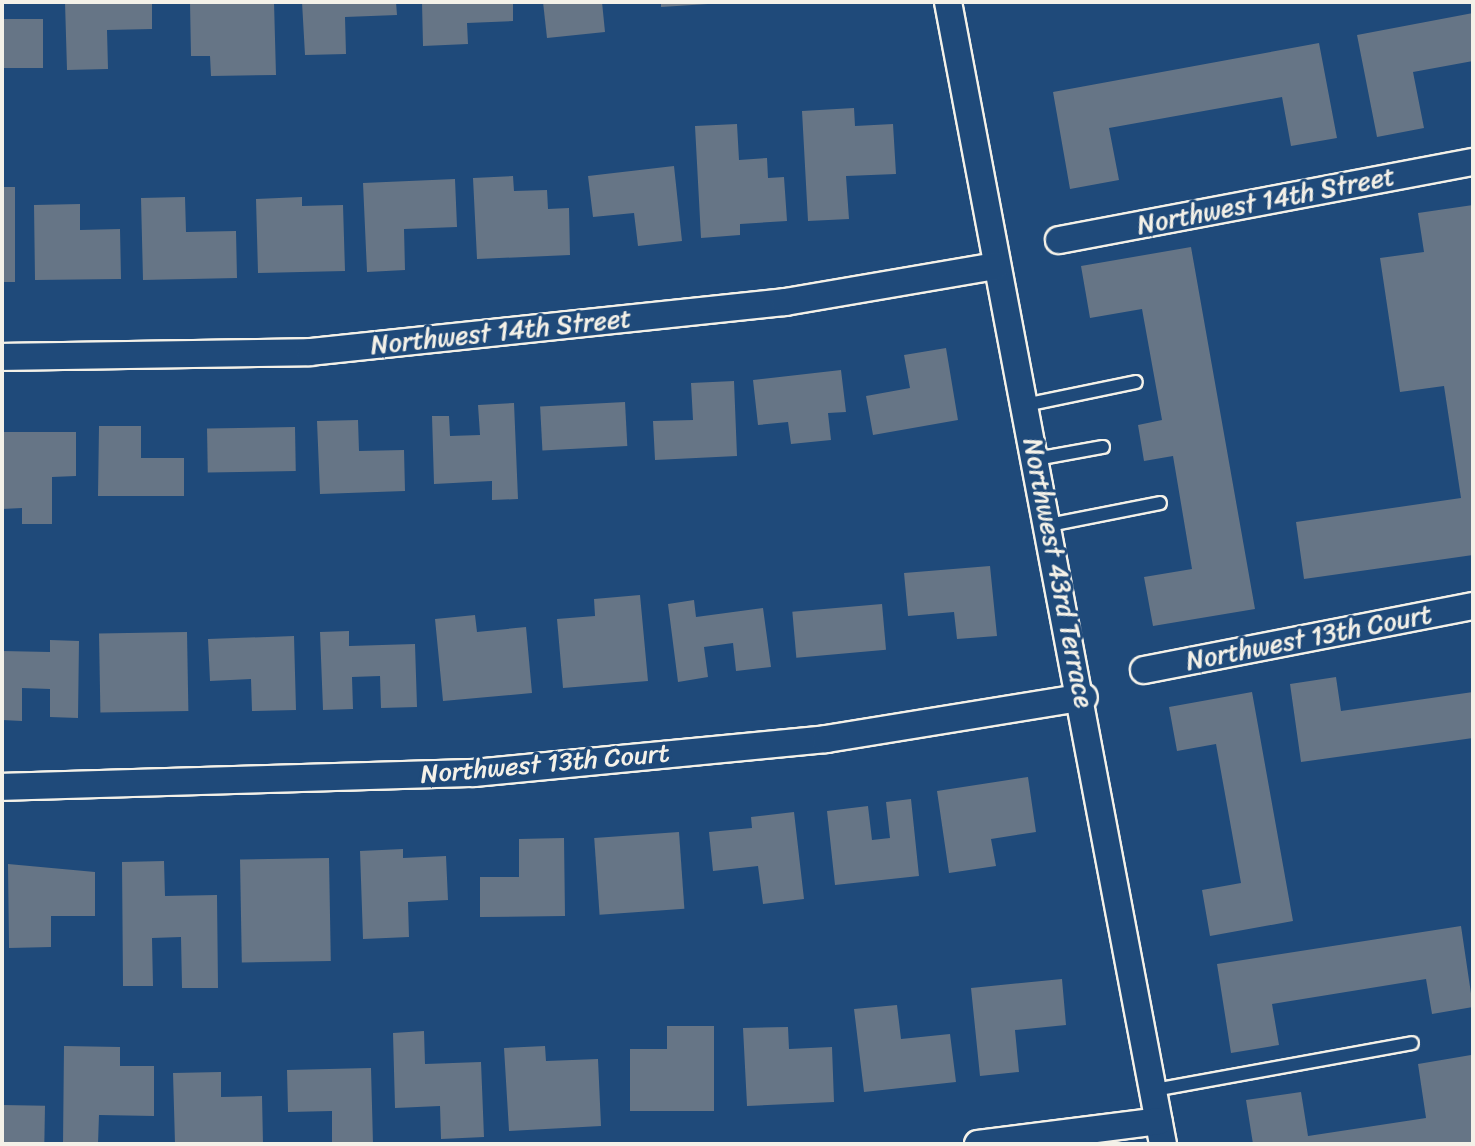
<!DOCTYPE html>
<style>
body{margin:0}
#map{position:relative;width:1475px;height:1146px;overflow:hidden;background:#1f4a7a;font-family:Sriracha,sans-serif}
div>[style]{position:absolute}
.building>*{inset:0;background:#667586;transform-origin:0 0}
.roads{filter:drop-shadow(2px 0 #f4f1e8) drop-shadow(-2px 0 #f4f1e8) drop-shadow(0 2px #f4f1e8) drop-shadow(0 -2px #f4f1e8)}
.lane>*{height:12px;margin:-6px;padding:0 6px;transform-origin:6px;border-radius:6px;background:#1f4a7a}
.street>*{height:26px;margin:-13px;padding:0 13px;transform-origin:13px;border-radius:13px;background:#1f4a7a}
span{translate:-50% -50%;white-space:nowrap;text-align:center;line-height:1.15;-webkit-text-stroke:6px #1f4a7a;paint-order:stroke}
.street-label{font-size:26px;color:#f4f1e8}
.frame{position:absolute;inset:0;border:4px solid #f4f1e8;pointer-events:none}
</style>
<div id="map">
<div class="building">
<div style="clip-path:polygon(65px 2px,152px 2px,152px 29px,107px 30px,108px 69px,67px 70px)"></div>
<div style="clip-path:polygon(190px 2px,274px 2px,276px 75px,211px 76px,210px 56px,191px 56px)"></div>
<div style="clip-path:polygon(302px 2px,396px 2px,397px 15px,345px 17px,346px 54px,305px 55px)"></div>
<div style="clip-path:polygon(422px 2px,513px 2px,513px 21px,467px 23px,468px 44px,423px 46px)"></div>
<div style="clip-path:polygon(543px 2px,602px 2px,605px 32px,547px 38px)"></div>
<div style="clip-path:polygon(661px 2px,708px 2px,708px 4px,661px 7px)"></div>
<div style="clip-path:polygon(1473px 13px,1473px 61px,1413px 72px,1424px 128px,1377px 137px,1357px 35px)"></div>
<div style="left:2px;top:19px;width:41px;height:49px"></div>
<div style="clip-path:polygon(1319px 43px,1337px 138px,1291px 146px,1282px 97px,1109px 128px,1119px 180px,1070px 189px,1053px 92px)"></div>
<div style="clip-path:polygon(854px 108px,855px 126px,893px 124px,896px 174px,846px 176px,849px 219px,808px 221px,802px 111px)"></div>
<div style="clip-path:polygon(737px 124px,739px 160px,767px 158px,768px 178px,784px 177px,787px 221px,740px 224px,740px 235px,701px 238px,695px 126px)"></div>
<div style="clip-path:polygon(674px 166px,682px 241px,638px 246px,634px 213px,593px 217px,588px 176px)"></div>
<div style="clip-path:polygon(513px 176px,514px 191px,547px 190px,548px 209px,569px 208px,570px 255px,477px 259px,473px 178px)"></div>
<div style="clip-path:polygon(455px 179px,457px 227px,404px 229px,405px 270px,367px 272px,363px 183px)"></div>
<div style="left:2px;top:187px;width:13px;height:95px"></div>
<div style="clip-path:polygon(185px 197px,186px 232px,236px 231px,237px 278px,143px 280px,141px 198px)"></div>
<div style="clip-path:polygon(302px 197px,302px 206px,343px 205px,345px 271px,258px 273px,256px 199px)"></div>
<div style="clip-path:polygon(80px 204px,80px 230px,120px 229px,121px 279px,35px 280px,34px 205px)"></div>
<div style="clip-path:polygon(1473px 205px,1473px 555px,1304px 579px,1296px 522px,1461px 498px,1444px 386px,1400px 392px,1380px 258px,1424px 252px,1418px 213px)"></div>
<div style="clip-path:polygon(1191px 247px,1255px 609px,1153px 626px,1144px 577px,1192px 569px,1173px 456px,1144px 461px,1138px 425px,1162px 420px,1142px 309px,1090px 318px,1081px 266px)"></div>
<div style="clip-path:polygon(946px 348px,958px 420px,873px 435px,866px 396px,910px 388px,904px 355px)"></div>
<div style="clip-path:polygon(841px 370px,846px 412px,828px 413px,831px 440px,791px 444px,788px 422px,758px 425px,753px 380px)"></div>
<div style="clip-path:polygon(734px 381px,737px 456px,655px 460px,653px 421px,693px 420px,691px 383px)"></div>
<div style="left:625px;top:402px;width:44px;height:85px;rotate:87deg"></div>
<div style="clip-path:polygon(514px 403px,518px 499px,492px 500px,492px 481px,434px 484px,432px 416px,449px 416px,450px 436px,480px 435px,478px 405px)"></div>
<div style="clip-path:polygon(358px 420px,359px 451px,404px 450px,405px 491px,320px 494px,317px 421px)"></div>
<div style="clip-path:polygon(99px 426px,141px 426px,141px 458px,184px 458px,184px 496px,98px 496px)"></div>
<div style="left:295px;top:427px;width:44px;height:88px;rotate:89deg"></div>
<div style="clip-path:polygon(2px 432px,76px 432px,76px 476px,52px 477px,52px 524px,22px 524px,22px 508px,2px 509px)"></div>
<div style="clip-path:polygon(990px 566px,997px 636px,957px 639px,954px 612px,908px 616px,904px 573px)"></div>
<div style="clip-path:polygon(640px 595px,648px 681px,563px 688px,557px 619px,595px 616px,594px 599px)"></div>
<div style="clip-path:polygon(694px 600px,696px 617px,763px 608px,771px 667px,736px 671px,733px 643px,704px 647px,708px 677px,678px 682px,668px 604px)"></div>
<div style="left:882px;top:604px;width:46px;height:90px;rotate:85deg"></div>
<div style="clip-path:polygon(475px 615px,477px 632px,526px 627px,532px 693px,443px 701px,435px 619px)"></div>
<div style="clip-path:polygon(349px 631px,349px 646px,415px 644px,417px 707px,381px 708px,380px 676px,352px 677px,353px 709px,323px 710px,320px 632px)"></div>
<div style="left:187px;top:632px;width:79px;height:88px;rotate:89deg"></div>
<div style="clip-path:polygon(294px 636px,296px 710px,252px 711px,251px 679px,210px 681px,208px 639px)"></div>
<div style="clip-path:polygon(50px 640px,79px 641px,78px 718px,50px 717px,50px 689px,22px 688px,22px 721px,2px 720px,2px 651px,50px 652px)"></div>
<div style="clip-path:polygon(1336px 677px,1341px 711px,1473px 692px,1473px 738px,1301px 762px,1290px 684px)"></div>
<div style="clip-path:polygon(1252px 692px,1293px 921px,1210px 936px,1202px 890px,1241px 883px,1216px 744px,1177px 751px,1169px 707px)"></div>
<div style="clip-path:polygon(1028px 777px,1036px 832px,991px 839px,996px 866px,949px 873px,937px 791px)"></div>
<div style="clip-path:polygon(911px 799px,919px 876px,835px 885px,827px 811px,868px 806px,872px 840px,890px 838px,886px 802px)"></div>
<div style="clip-path:polygon(794px 812px,804px 899px,763px 904px,758px 866px,713px 871px,709px 832px,752px 828px,751px 817px)"></div>
<div style="left:679px;top:832px;width:77px;height:85px;rotate:86deg"></div>
<div style="clip-path:polygon(564px 838px,565px 916px,480px 917px,480px 877px,519px 877px,519px 839px)"></div>
<div style="clip-path:polygon(403px 849px,403px 858px,446px 856px,448px 900px,408px 902px,409px 937px,363px 939px,360px 851px)"></div>
<div style="left:329px;top:858px;width:103px;height:89px;rotate:89deg"></div>
<div style="clip-path:polygon(164px 861px,165px 896px,217px 895px,218px 988px,182px 988px,181px 937px,152px 938px,153px 986px,123px 986px,122px 862px)"></div>
<div style="clip-path:polygon(8px 864px,95px 872px,95px 916px,51px 916px,51px 947px,9px 948px)"></div>
<div style="clip-path:polygon(1461px 926px,1473px 1007px,1432px 1014px,1426px 979px,1272px 1004px,1279px 1045px,1231px 1053px,1217px 964px)"></div>
<div style="clip-path:polygon(1062px 979px,1066px 1025px,1015px 1030px,1019px 1072px,980px 1076px,971px 988px)"></div>
<div style="clip-path:polygon(897px 1005px,901px 1039px,950px 1034px,956px 1082px,864px 1092px,854px 1009px)"></div>
<div style="clip-path:polygon(667px 1026px,714px 1026px,714px 1111px,630px 1111px,630px 1049px,667px 1049px)"></div>
<div style="clip-path:polygon(788px 1027px,789px 1049px,832px 1047px,834px 1102px,747px 1106px,743px 1028px)"></div>
<div style="clip-path:polygon(424px 1031px,425px 1064px,481px 1062px,484px 1137px,441px 1139px,440px 1106px,395px 1108px,393px 1033px)"></div>
<div style="clip-path:polygon(64px 1046px,120px 1047px,120px 1066px,154px 1066px,154px 1116px,99px 1115px,98px 1144px,63px 1144px)"></div>
<div style="clip-path:polygon(545px 1046px,546px 1061px,598px 1059px,601px 1126px,509px 1131px,504px 1048px)"></div>
<div style="clip-path:polygon(1471px 1055px,1473px 1144px,1253px 1144px,1246px 1100px,1301px 1092px,1308px 1136px,1426px 1118px,1418px 1064px)"></div>
<div style="clip-path:polygon(371px 1068px,373px 1144px,332px 1144px,332px 1111px,288px 1112px,287px 1070px)"></div>
<div style="clip-path:polygon(221px 1072px,221px 1097px,262px 1096px,263px 1144px,175px 1144px,173px 1073px)"></div>
<div style="left:2px;top:1105px;width:43px;height:39px;rotate:1deg"></div>
</div>
<div class="roads">
<div class="lane">
<div style="left:1025px;top:405px;width:113px;rotate:-11.7deg"></div>
<div style="left:1036px;top:459px;width:68px;rotate:-10.2deg"></div>
<div style="left:1049px;top:525px;width:113px;rotate:-11.2deg"></div>
<div style="left:1154px;top:1090px;width:262px;rotate:-10.3deg"></div>
</div>
<div class="street">
<div style="left:948px;top:2px;width:1162px;rotate:79.34deg"></div>
<div style="left:1059px;top:240px;width:421px;rotate:-10.7deg"></div>
<div style="left:2px;top:357px;width:308px;rotate:-0.9deg"></div>
<div style="left:310px;top:352px;width:478px;rotate:-6deg"></div>
<div style="left:785px;top:302px;width:214px;rotate:-9.7deg"></div>
<div style="left:1144px;top:670px;width:335px;rotate:-11deg"></div>
<div style="left:2px;top:787px;width:472px;rotate:-1.7deg"></div>
<div style="left:474px;top:773px;width:354px;rotate:-5.5deg"></div>
<div style="left:826px;top:739px;width:261px;rotate:-9.2deg"></div>
<div style="left:978px;top:1144px;width:182px;rotate:-7.2deg"></div>
</div>
</div>
<div class="street-label">
<span style="left:1266px;top:201px;rotate:-11deg">Northwest 14th Street</span>
<span style="left:501px;top:332px;rotate:-6deg">Northwest 14th Street</span>
<span style="left:1058px;top:573px;rotate:79deg">Northwest 43rd Terrace</span>
<span style="left:1309px;top:638px;rotate:-11deg">Northwest 13th Court</span>
<span style="left:545px;top:764px;rotate:-5deg">Northwest 13th Court</span>
</div>
<div class="frame"></div>
</div>
